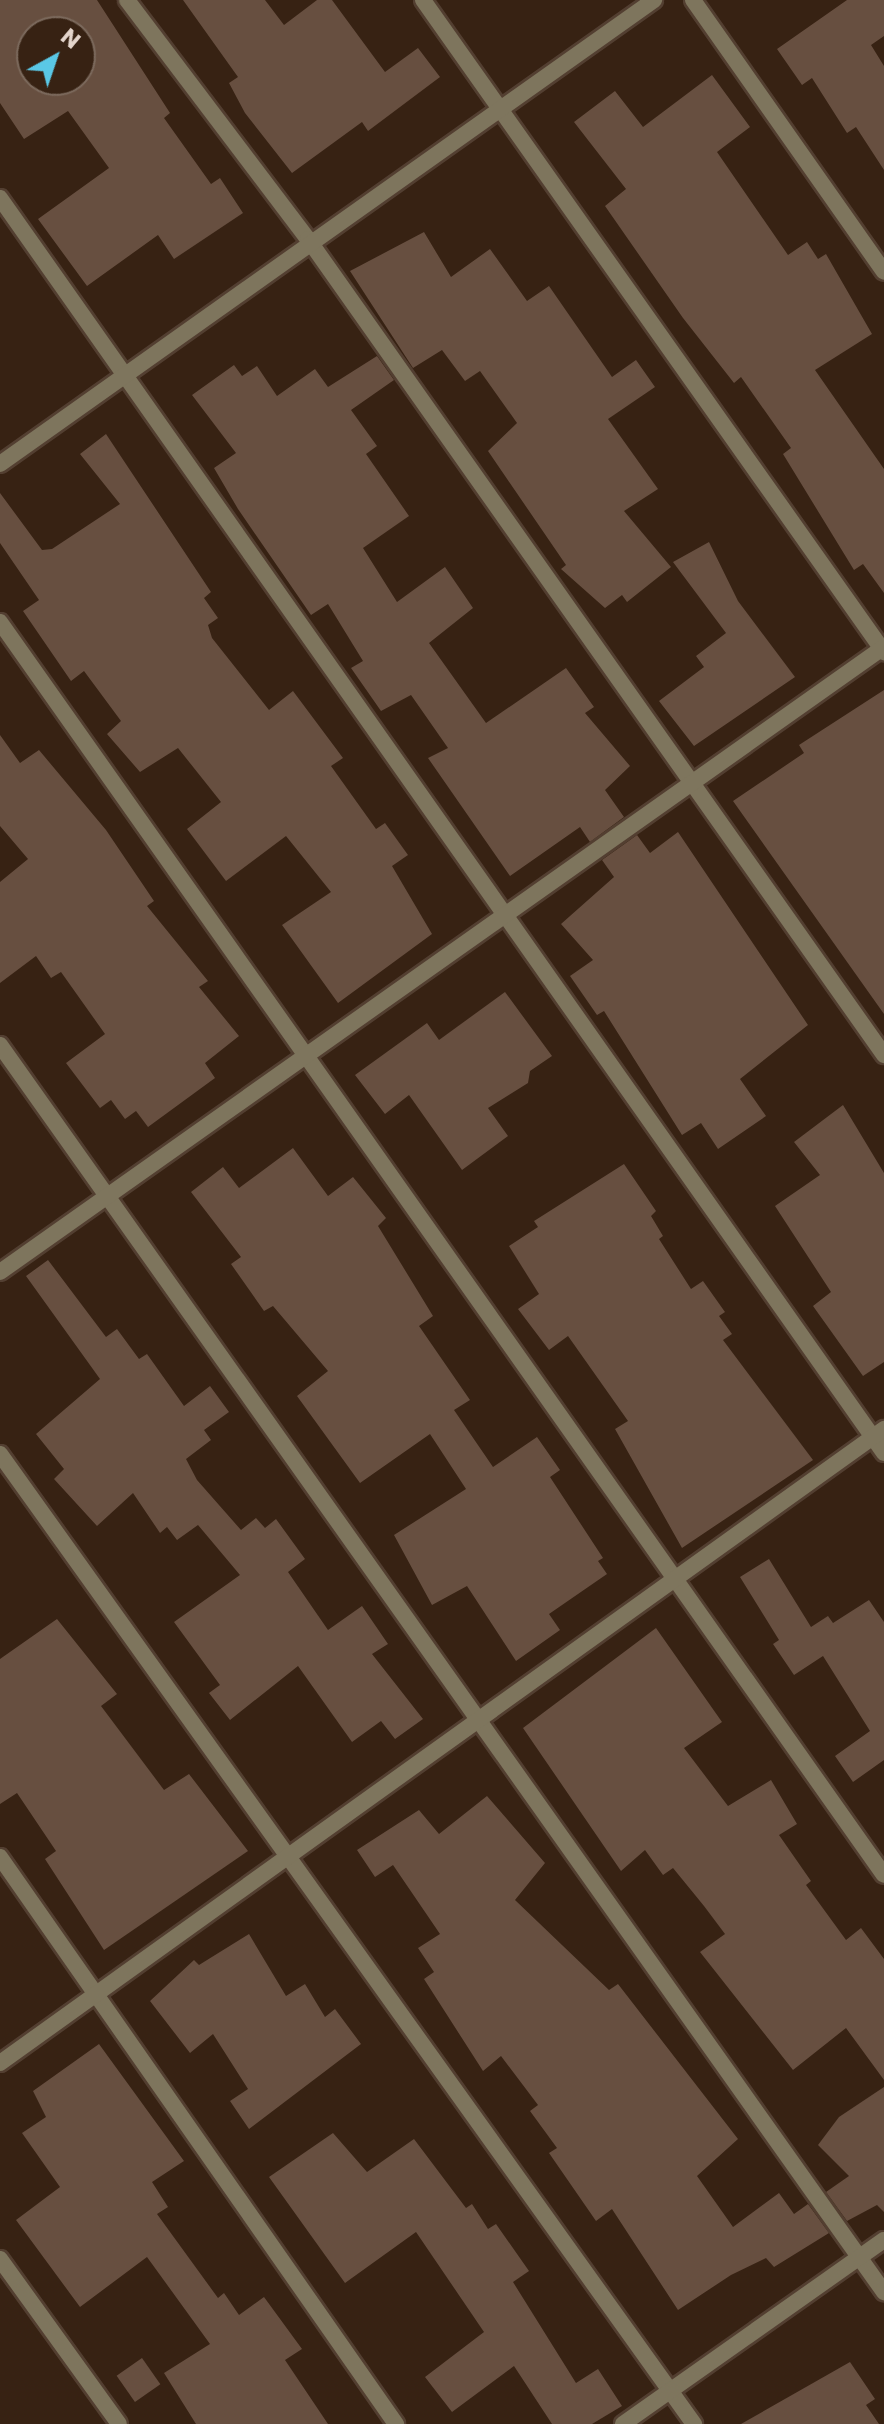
<!DOCTYPE html>
<style>
body{margin:0}
#map{position:relative;width:884px;height:2424px;overflow:hidden;background:#372213;font-family:Poppins,sans-serif}
div>[style]{position:absolute}
.building>*{inset:0;background:#674f40;transform-origin:0 0}
.roads{filter:drop-shadow(2px 0 #533f31) drop-shadow(-2px 0 #533f31) drop-shadow(0 2px #533f31) drop-shadow(0 -2px #533f31)}
.minor>*{height:16px;margin:-8px;padding:0 8px;transform-origin:8px;border-radius:8px;background:#7e755d}
span{translate:-50% -50%;white-space:nowrap;text-align:center;line-height:1.15;-webkit-text-stroke:6px #372213;paint-order:stroke}
.north{position:absolute;left:16px;top:16px;width:80px;height:80px;box-sizing:border-box;background:#372213;border:2px solid #7c6a5d;border-radius:50%;rotate:40deg;font-size:22px;font-weight:700;line-height:32px;text-align:center;color:#e4d5cc}
.north::after{content:'';display:block;margin:auto;width:28px;height:36px;background:#5ac8e6;clip-path:polygon(50% 0,100% 100%,50% 72%,0 100%)}
</style>
<div id="map">
<div class="building">
<div style="clip-path:polygon(evenodd,0 0,97px 0,170px 113px,164px 118px,211px 184px,220px 178px,243px 213px,174px 259px,158px 235px,87px 286px,38px 219px,109px 168px,68px 111px,24px 139px,0 103px,0 0,32px 32px,80px 32px,80px 80px,32px 80px,32px 32px)"></div>
<div style="clip-path:polygon(183px 0,265px 0,284px 25px,317px 0,332px 0,385px 72px,418px 48px,440px 77px,368px 131px,362px 122px,292px 173px,245px 113px,229px 83px,238px 77px)"></div>
<div style="clip-path:polygon(847px 0,884px 0,884px 36px,871px 45px,884px 66px,884px 170px,856px 127px,847px 133px,812px 78px,802px 85px,777px 49px)"></div>
<div style="clip-path:polygon(712px 75px,750px 127px,717px 152px,788px 255px,807px 242px,818px 259px,826px 254px,872px 334px,815px 370px,884px 469px,884px 593px,863px 564px,854px 570px,783px 454px,791px 448px,741px 377px,734px 383px,683px 318px,605px 206px,626px 189px,574px 122px,615px 91px,643px 127px)"></div>
<div style="clip-path:polygon(424px 232px,451px 277px,490px 249px,527px 301px,549px 286px,612px 377px,636px 360px,655px 387px,608px 419px,658px 489px,624px 511px,671px 567px,627px 602px,622px 595px,605px 608px,561px 569px,566px 565px,488px 451px,517px 423px,480px 371px,465px 381px,442px 350px,413px 368px,350px 271px)"></div>
<div style="clip-path:polygon(377px 356px,394px 380px,351px 410px,377px 446px,366px 454px,409px 516px,363px 548px,397px 602px,445px 567px,473px 608px,429px 643px,486px 723px,566px 668px,594px 707px,585px 713px,630px 766px,605px 790px,624px 817px,590px 842px,580px 827px,510px 876px,428px 758px,448px 748px,411px 695px,381px 711px,351px 668px,363px 661px,328px 604px,311px 615px,238px 509px,214px 468px,236px 453px,192px 395px,234px 365px,242px 376px,257px 366px,277px 396px,315px 369px,328px 387px)"></div>
<div style="clip-path:polygon(106px 434px,211px 592px,204px 598px,218px 618px,208px 625px,212px 638px,269px 710px,293px 691px,343px 758px,331px 766px,376px 829px,385px 823px,408px 855px,392px 866px,432px 934px,338px 1003px,282px 925px,331px 892px,286px 836px,226px 881px,187px 829px,221px 802px,178px 748px,140px 772px,107px 734px,121px 721px,84px 671px,71px 681px,23px 611px,39px 600px,0 543px,0 493px,42px 550px,52px 549px,120px 504px,80px 454px)"></div>
<div style="clip-path:polygon(709px 542px,738px 601px,795px 677px,694px 746px,659px 701px,704px 667px,696px 656px,726px 633px,673px 562px)"></div>
<div style="clip-path:polygon(884px 690px,884px 1014px,733px 801px,804px 753px,799px 745px)"></div>
<div style="clip-path:polygon(0 735px,20px 763px,39px 750px,106px 830px,154px 901px,147px 906px,208px 981px,199px 987px,239px 1036px,205px 1063px,215px 1078px,148px 1127px,136px 1111px,125px 1119px,111px 1100px,100px 1108px,66px 1063px,105px 1034px,61px 972px,51px 978px,36px 956px,0 983px,0 882px,28px 859px,0 826px)"></div>
<div style="clip-path:polygon(678px 832px,808px 1025px,740px 1079px,766px 1116px,718px 1149px,701px 1123px,682px 1135px,604px 1011px,597px 1015px,570px 976px,593px 960px,561px 924px,614px 877px,602px 860px,637px 835px,650px 853px)"></div>
<div style="clip-path:polygon(505px 992px,552px 1056px,530px 1071px,528px 1083px,488px 1108px,508px 1136px,462px 1170px,409px 1095px,385px 1114px,355px 1075px,427px 1023px,439px 1040px)"></div>
<div style="clip-path:polygon(843px 1105px,884px 1173px,884px 1362px,863px 1376px,813px 1306px,831px 1292px,775px 1206px,820px 1175px,794px 1142px)"></div>
<div style="clip-path:polygon(293px 1148px,328px 1196px,353px 1177px,386px 1218px,378px 1226px,433px 1316px,419px 1326px,470px 1400px,454px 1410px,493px 1467px,537px 1437px,560px 1470px,550px 1477px,603px 1558px,598px 1561px,607px 1574px,549px 1614px,560px 1630px,516px 1661px,467px 1586px,432px 1605px,394px 1535px,466px 1489px,430px 1434px,360px 1483px,297px 1396px,328px 1371px,273px 1306px,264px 1311px,231px 1264px,241px 1257px,191px 1192px,223px 1167px,239px 1188px)"></div>
<div style="clip-path:polygon(624px 1164px,656px 1211px,651px 1216px,663px 1236px,659px 1239px,691px 1289px,703px 1281px,725px 1312px,719px 1316px,732px 1334px,723px 1340px,813px 1460px,682px 1548px,615px 1429px,628px 1421px,568px 1336px,549px 1350px,518px 1309px,539px 1294px,509px 1246px,538px 1227px,534px 1221px)"></div>
<div style="clip-path:polygon(48px 1260px,106px 1337px,117px 1329px,139px 1359px,147px 1354px,184px 1406px,210px 1386px,229px 1412px,204px 1430px,211px 1440px,186px 1459px,197px 1480px,241px 1530px,256px 1518px,265px 1528px,276px 1519px,305px 1559px,288px 1572px,328px 1630px,362px 1606px,388px 1644px,372px 1654px,423px 1719px,395px 1739px,381px 1721px,352px 1742px,298px 1666px,230px 1720px,209px 1693px,220px 1685px,174px 1622px,240px 1575px,198px 1525px,177px 1540px,167px 1527px,160px 1533px,133px 1493px,97px 1526px,54px 1479px,64px 1469px,36px 1434px,100px 1379px,26px 1276px)"></div>
<div style="clip-path:polygon(769px 1559px,811px 1627px,828px 1616px,833px 1623px,869px 1600px,884px 1622px,884px 1760px,853px 1782px,835px 1756px,870px 1731px,823px 1656px,794px 1675px,773px 1644px,779px 1640px,740px 1577px)"></div>
<div style="clip-path:polygon(57px 1619px,117px 1694px,101px 1706px,164px 1790px,189px 1774px,248px 1851px,104px 1950px,45px 1859px,56px 1851px,17px 1793px,0 1804px,0 1659px)"></div>
<div style="clip-path:polygon(656px 1628px,722px 1722px,684px 1748px,728px 1806px,771px 1780px,797px 1824px,779px 1835px,811px 1881px,806px 1885px,846px 1940px,861px 1928px,884px 1959px,884px 2080px,846px 2028px,793px 2070px,700px 1952px,725px 1934px,704px 1906px,673px 1868px,663px 1875px,645px 1850px,621px 1871px,523px 1728px)"></div>
<div style="clip-path:polygon(487px 1796px,545px 1863px,515px 1900px,609px 1990px,618px 1984px,738px 2139px,697px 2176px,733px 2227px,779px 2193px,794px 2214px,808px 2204px,829px 2233px,774px 2267px,766px 2258px,731px 2275px,678px 2310px,612px 2209px,596px 2221px,549px 2153px,557px 2148px,530px 2111px,538px 2105px,501px 2056px,483px 2071px,424px 1979px,434px 1972px,418px 1948px,440px 1934px,393px 1865px,375px 1877px,357px 1850px,419px 1810px,439px 1834px)"></div>
<div style="clip-path:polygon(249px 1934px,286px 1996px,305px 1984px,325px 2017px,335px 2009px,361px 2044px,249px 2129px,230px 2101px,248px 2089px,213px 2034px,190px 2053px,150px 2001px,194px 1960px,199px 1965px)"></div>
<div style="clip-path:polygon(99px 2044px,184px 2161px,152px 2182px,168px 2207px,157px 2214px,218px 2298px,224px 2293px,239px 2315px,264px 2297px,302px 2349px,285px 2360px,328px 2424px,196px 2424px,164px 2373px,210px 2344px,147px 2257px,80px 2307px,16px 2220px,60px 2187px,22px 2133px,46px 2117px,33px 2091px)"></div>
<div style="clip-path:polygon(884px 2087px,884px 2212px,877px 2205px,847px 2221px,826px 2192px,849px 2176px,818px 2145px,839px 2117px)"></div>
<div style="clip-path:polygon(333px 2133px,367px 2172px,414px 2139px,466px 2208px,472px 2204px,488px 2229px,496px 2224px,529px 2271px,513px 2282px,576px 2383px,598px 2369px,622px 2406px,592px 2424px,552px 2424px,514px 2366px,452px 2412px,425px 2377px,484px 2332px,416px 2232px,345px 2283px,269px 2177px)"></div>
<div style="left:142px;top:2358px;width:32px;height:31px;rotate:55deg"></div>
<div style="clip-path:polygon(850px 2362px,875px 2399px,866px 2405px,879px 2424px,741px 2424px)"></div>
</div>
<div class="roads">
<div class="minor">
<div style="left:127px;top:0;width:300px;rotate:52.9deg"></div>
<div style="left:308px;top:239px;width:999px;rotate:54.78deg"></div>
<div style="left:423px;top:0;width:799px;rotate:54.74deg"></div>
<div style="left:693px;top:0;width:332px;rotate:54.9deg"></div>
<div style="left:0;top:198px;width:1535px;rotate:54.84deg"></div>
<div style="left:0;top:464px;width:802px;rotate:-35.35deg"></div>
<div style="left:0;top:622px;width:1533px;rotate:54.8deg"></div>
<div style="left:0;top:1045px;width:1529px;rotate:54.67deg"></div>
<div style="left:0;top:1272px;width:1083px;rotate:-35.26deg"></div>
<div style="left:0;top:1454px;width:1193px;rotate:54.42deg"></div>
<div style="left:0;top:1857px;width:692px;rotate:55.07deg"></div>
<div style="left:0;top:2063px;width:1088px;rotate:-35.65deg"></div>
<div style="left:0;top:2259px;width:203px;rotate:54.2deg"></div>
<div style="left:623px;top:2424px;width:319px;rotate:-35.2deg"></div>
</div>
</div>
<div class="north">N</div>
</div>
